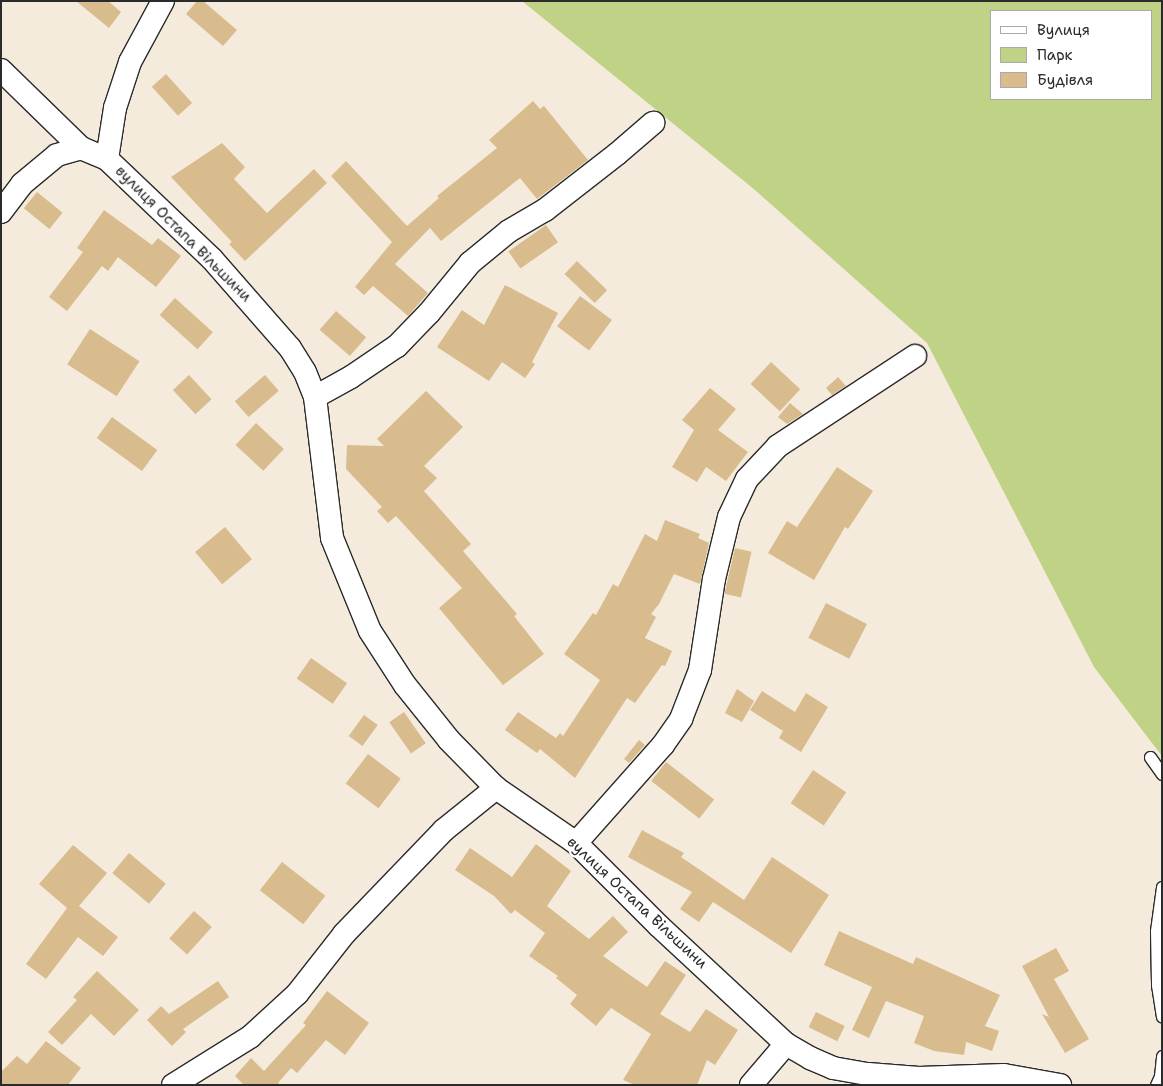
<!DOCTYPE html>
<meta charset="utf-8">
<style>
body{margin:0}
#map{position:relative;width:1163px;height:1086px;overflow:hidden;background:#f4ebdd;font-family:"Shantell Sans",sans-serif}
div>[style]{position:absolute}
.green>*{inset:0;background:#c0d286}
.building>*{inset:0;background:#d9bc8d;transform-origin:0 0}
.roads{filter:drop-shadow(1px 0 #2b2b2b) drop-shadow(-1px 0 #2b2b2b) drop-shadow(0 1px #2b2b2b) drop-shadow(0 -1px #2b2b2b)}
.lane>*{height:11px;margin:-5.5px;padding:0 5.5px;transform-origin:5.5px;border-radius:5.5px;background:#fff}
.street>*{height:22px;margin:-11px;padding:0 11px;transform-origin:11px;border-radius:11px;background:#fff}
span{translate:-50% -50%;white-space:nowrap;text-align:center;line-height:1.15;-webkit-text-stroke:4.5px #fff;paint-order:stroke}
.street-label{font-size:15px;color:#2b2b2b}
.frame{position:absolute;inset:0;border:2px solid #2b2b2b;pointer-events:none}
.legend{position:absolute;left:990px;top:10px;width:162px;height:90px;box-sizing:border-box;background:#fff;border:1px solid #aaa;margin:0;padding:6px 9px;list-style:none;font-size:15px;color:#2b2b2b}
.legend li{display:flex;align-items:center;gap:10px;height:25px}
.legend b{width:25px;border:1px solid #aaa}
</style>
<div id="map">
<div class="green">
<div style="clip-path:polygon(evenodd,522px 1px,1162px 1px,1162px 756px,1094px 667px,927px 343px,755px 190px,522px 1px,992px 11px,1152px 11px,1152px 99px,992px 99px,992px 11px)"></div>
</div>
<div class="building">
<div style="clip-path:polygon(76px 1px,108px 1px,121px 12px,109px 28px)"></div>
<div style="clip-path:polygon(197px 1px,203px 1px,237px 30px,223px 46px,186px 14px)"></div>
<div style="left:166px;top:74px;width:39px;height:19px;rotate:48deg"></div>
<div style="clip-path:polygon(533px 101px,540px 109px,544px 106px,588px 160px,537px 199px,520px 178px,441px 241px,430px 228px,395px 264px,428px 293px,408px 316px,373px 286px,364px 295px,355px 287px,392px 242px,331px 176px,346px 161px,407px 226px,439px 198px,437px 196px,497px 148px,489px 140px)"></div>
<div style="clip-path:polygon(222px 143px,245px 167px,234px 179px,267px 213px,314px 169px,327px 183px,245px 261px,229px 244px,232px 242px,171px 177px)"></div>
<div style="left:37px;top:192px;width:33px;height:21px;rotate:39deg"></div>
<div style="clip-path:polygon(104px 210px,152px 245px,158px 238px,181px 256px,156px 287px,118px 257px,108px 271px,102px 266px,67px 311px,49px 297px,83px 252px,77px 248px)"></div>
<div style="left:546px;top:225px;width:21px;height:46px;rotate:55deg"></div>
<div style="left:577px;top:261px;width:42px;height:18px;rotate:44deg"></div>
<div style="clip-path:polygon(505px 285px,558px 313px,532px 362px,535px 364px,525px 378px,502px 362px,489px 381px,437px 347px,462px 310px,484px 325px)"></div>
<div style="left:580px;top:296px;width:40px;height:38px;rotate:37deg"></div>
<div style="left:175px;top:298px;width:51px;height:23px;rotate:42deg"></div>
<div style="left:336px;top:311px;width:40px;height:25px;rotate:41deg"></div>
<div style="left:90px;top:329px;width:59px;height:42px;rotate:33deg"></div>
<div style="left:771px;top:362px;width:40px;height:30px;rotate:43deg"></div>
<div style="left:189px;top:375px;width:33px;height:22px;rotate:47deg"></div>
<div style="left:265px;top:375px;width:21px;height:40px;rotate:49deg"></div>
<div style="clip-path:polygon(838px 377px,846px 386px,832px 395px,826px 388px)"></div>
<div style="clip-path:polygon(710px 388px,736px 409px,718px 430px,748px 452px,726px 481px,706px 467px,697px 482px,672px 467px,694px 430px,682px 420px)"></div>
<div style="clip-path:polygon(426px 391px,463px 427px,424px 466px,437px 478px,424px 491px,471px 544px,463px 551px,517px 614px,514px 616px,544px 654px,503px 685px,439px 608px,462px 588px,396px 516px,388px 523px,377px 511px,382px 507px,346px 469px,347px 445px,384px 446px,377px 439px)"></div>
<div style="clip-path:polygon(790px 403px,803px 414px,787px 424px,778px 417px)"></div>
<div style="left:112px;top:417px;width:56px;height:26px;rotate:36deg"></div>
<div style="left:256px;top:423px;width:38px;height:30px;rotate:43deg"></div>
<div style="clip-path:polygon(837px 467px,873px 491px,848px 529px,845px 527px,814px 580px,768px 553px,787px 521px,797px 527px)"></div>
<div style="clip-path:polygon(665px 520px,700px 534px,698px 538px,709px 543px,700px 584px,674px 574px,659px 604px,651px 614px,656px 617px,645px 638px,672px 651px,665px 666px,662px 665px,635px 703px,627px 698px,575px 778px,540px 749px,537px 753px,505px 730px,518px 712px,556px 738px,560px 733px,563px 736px,600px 680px,564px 654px,593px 613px,596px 615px,613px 584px,618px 587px,645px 534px,657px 541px)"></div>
<div style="left:225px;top:527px;width:42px;height:39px;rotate:50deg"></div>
<div style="left:735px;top:548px;width:17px;height:47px;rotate:13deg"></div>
<div style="left:826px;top:603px;width:46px;height:39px;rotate:27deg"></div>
<div style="left:311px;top:658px;width:44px;height:25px;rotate:35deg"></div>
<div style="clip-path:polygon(737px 689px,754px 701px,742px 722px,725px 713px)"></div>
<div style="clip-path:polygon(762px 691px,795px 712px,806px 693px,828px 707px,801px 752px,779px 738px,783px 731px,750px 710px)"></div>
<div style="left:404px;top:712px;width:38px;height:18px;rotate:55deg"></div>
<div style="left:364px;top:715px;width:17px;height:26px;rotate:36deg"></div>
<div style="clip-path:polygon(639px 740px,645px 745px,629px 763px,624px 759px)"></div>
<div style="left:368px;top:754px;width:41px;height:37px;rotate:37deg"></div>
<div style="left:666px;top:762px;width:61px;height:24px;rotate:38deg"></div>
<div style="left:813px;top:770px;width:40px;height:40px;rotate:34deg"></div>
<div style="clip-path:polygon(642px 830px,684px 853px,681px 857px,744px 900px,772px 857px,829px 895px,791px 953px,713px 902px,699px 922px,680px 909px,692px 892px,628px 857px)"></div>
<div style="clip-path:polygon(536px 844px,571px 871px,547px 906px,589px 939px,613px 916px,628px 932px,603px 956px,647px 987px,665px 961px,686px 975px,660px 1014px,690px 1032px,706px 1009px,738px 1030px,715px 1065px,707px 1060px,697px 1085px,635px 1085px,623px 1080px,651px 1034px,611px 1008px,596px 1026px,570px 1004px,577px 995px,556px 978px,558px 976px,529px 956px,545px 933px,515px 910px,511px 914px,494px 896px,455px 870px,470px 848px,512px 877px)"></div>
<div style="clip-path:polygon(73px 845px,107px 873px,79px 906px,118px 937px,103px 956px,78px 937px,46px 979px,26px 964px,67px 908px,39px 884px)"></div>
<div style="left:129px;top:853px;width:48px;height:26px;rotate:40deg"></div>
<div style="left:282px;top:862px;width:55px;height:36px;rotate:38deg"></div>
<div style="left:194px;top:911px;width:24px;height:37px;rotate:42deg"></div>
<div style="clip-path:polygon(839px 931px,913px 964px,916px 957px,1000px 995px,985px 1026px,999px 1031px,992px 1051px,966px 1042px,964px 1055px,934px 1051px,914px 1043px,924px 1016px,886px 1001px,869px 1038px,852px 1030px,872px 987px,824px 965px)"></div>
<div style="clip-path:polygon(1056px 948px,1069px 971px,1054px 979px,1089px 1039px,1065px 1053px,1042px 1014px,1049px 1017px,1022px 966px)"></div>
<div style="clip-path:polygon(97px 971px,139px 1010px,114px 1036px,91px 1014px,62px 1045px,48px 1032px,77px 1000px,73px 997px)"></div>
<div style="clip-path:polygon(218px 981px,229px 997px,183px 1029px,186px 1032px,172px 1046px,147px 1020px,161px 1006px,169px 1014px)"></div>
<div style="clip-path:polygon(327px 991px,369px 1023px,345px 1055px,326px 1040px,297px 1073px,291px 1068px,278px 1083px,280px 1085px,244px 1085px,235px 1076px,251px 1058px,264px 1071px,306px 1025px,303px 1023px)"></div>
<div style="left:816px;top:1012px;width:32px;height:17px;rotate:26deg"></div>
<div style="clip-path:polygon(46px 1041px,81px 1068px,68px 1085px,1px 1085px,1px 1072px,17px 1056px,27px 1064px)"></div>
</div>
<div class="roads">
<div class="lane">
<div style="left:1150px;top:757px;width:21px;rotate:55deg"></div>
<div style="left:1162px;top:887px;width:44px;rotate:97.8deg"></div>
<div style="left:1156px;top:931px;width:54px;rotate:88.9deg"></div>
<div style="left:1157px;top:985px;width:32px;rotate:81deg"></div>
<div style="left:1156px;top:1085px;width:10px;rotate:-66deg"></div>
<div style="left:1160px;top:1076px;width:20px;rotate:-84deg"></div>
</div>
<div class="street">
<div style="left:1px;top:70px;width:112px;rotate:44.3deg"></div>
<div style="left:81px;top:148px;width:28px;rotate:23deg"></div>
<div style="left:107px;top:159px;width:145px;rotate:43.6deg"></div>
<div style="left:212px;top:259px;width:118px;rotate:48.8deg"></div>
<div style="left:290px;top:348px;width:28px;rotate:58deg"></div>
<div style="left:305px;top:372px;width:27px;rotate:68deg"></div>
<div style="left:315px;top:397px;width:142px;rotate:83.1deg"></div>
<div style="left:332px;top:538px;width:100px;rotate:67.8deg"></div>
<div style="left:370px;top:631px;width:64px;rotate:57.1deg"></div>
<div style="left:405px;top:685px;width:70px;rotate:51.3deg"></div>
<div style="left:449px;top:740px;width:67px;rotate:45.6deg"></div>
<div style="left:496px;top:788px;width:97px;rotate:34.5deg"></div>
<div style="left:576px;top:843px;width:117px;rotate:45deg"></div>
<div style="left:659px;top:926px;width:173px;rotate:42.9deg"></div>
<div style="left:786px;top:1044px;width:28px;rotate:30deg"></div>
<div style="left:810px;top:1058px;width:25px;rotate:23deg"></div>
<div style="left:833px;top:1068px;width:36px;rotate:10deg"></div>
<div style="left:868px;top:1074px;width:51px;rotate:4.5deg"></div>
<div style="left:919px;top:1078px;width:85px;rotate:-2deg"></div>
<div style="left:1004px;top:1075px;width:57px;rotate:10.1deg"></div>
<div style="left:107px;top:159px;width:52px;rotate:-81.1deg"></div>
<div style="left:115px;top:108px;width:48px;rotate:-71.9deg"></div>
<div style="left:130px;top:62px;width:69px;rotate:-61.6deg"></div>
<div style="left:1px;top:212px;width:35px;rotate:-53deg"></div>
<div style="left:22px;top:184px;width:45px;rotate:-39.6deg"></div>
<div style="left:57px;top:155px;width:25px;rotate:-16deg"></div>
<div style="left:315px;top:397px;width:41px;rotate:-29.1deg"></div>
<div style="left:351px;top:377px;width:55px;rotate:-34deg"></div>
<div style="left:397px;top:346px;width:46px;rotate:-45.9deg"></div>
<div style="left:429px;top:313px;width:65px;rotate:-50.6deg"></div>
<div style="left:470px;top:263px;width:50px;rotate:-39.4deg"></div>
<div style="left:509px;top:231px;width:42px;rotate:-30.3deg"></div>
<div style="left:545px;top:210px;width:91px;rotate:-37.9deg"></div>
<div style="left:617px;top:154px;width:48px;rotate:-40.7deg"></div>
<div style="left:576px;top:843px;width:131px;rotate:-48.4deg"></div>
<div style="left:663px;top:745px;width:32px;rotate:-55deg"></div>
<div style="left:681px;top:719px;width:53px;rotate:-68.8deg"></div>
<div style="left:700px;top:670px;width:92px;rotate:-81.3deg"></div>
<div style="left:714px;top:579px;width:64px;rotate:-76.4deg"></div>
<div style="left:729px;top:517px;width:42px;rotate:-64.7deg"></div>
<div style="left:747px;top:479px;width:45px;rotate:-46.8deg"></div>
<div style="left:778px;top:446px;width:164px;rotate:-33.3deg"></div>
<div style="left:173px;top:1085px;width:91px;rotate:-31.9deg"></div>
<div style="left:250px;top:1037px;width:64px;rotate:-42.5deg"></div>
<div style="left:297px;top:994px;width:76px;rotate:-51.9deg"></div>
<div style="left:344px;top:934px;width:144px;rotate:-46.1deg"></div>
<div style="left:444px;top:830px;width:67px;rotate:-38.9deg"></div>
<div style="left:751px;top:1085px;width:54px;rotate:-49.5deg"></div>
</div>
</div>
<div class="street-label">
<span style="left:183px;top:234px;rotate:45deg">вулиця Остапа Вільшини</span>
<span style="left:637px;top:903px;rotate:43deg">вулиця Остапа Вільшини</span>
</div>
<div class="frame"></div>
<ul class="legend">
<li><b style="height:6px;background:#fff"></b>Вулиця</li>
<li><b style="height:14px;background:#c0d286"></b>Парк</li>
<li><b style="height:14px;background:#d9bc8d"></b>Будівля</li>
</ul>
</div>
